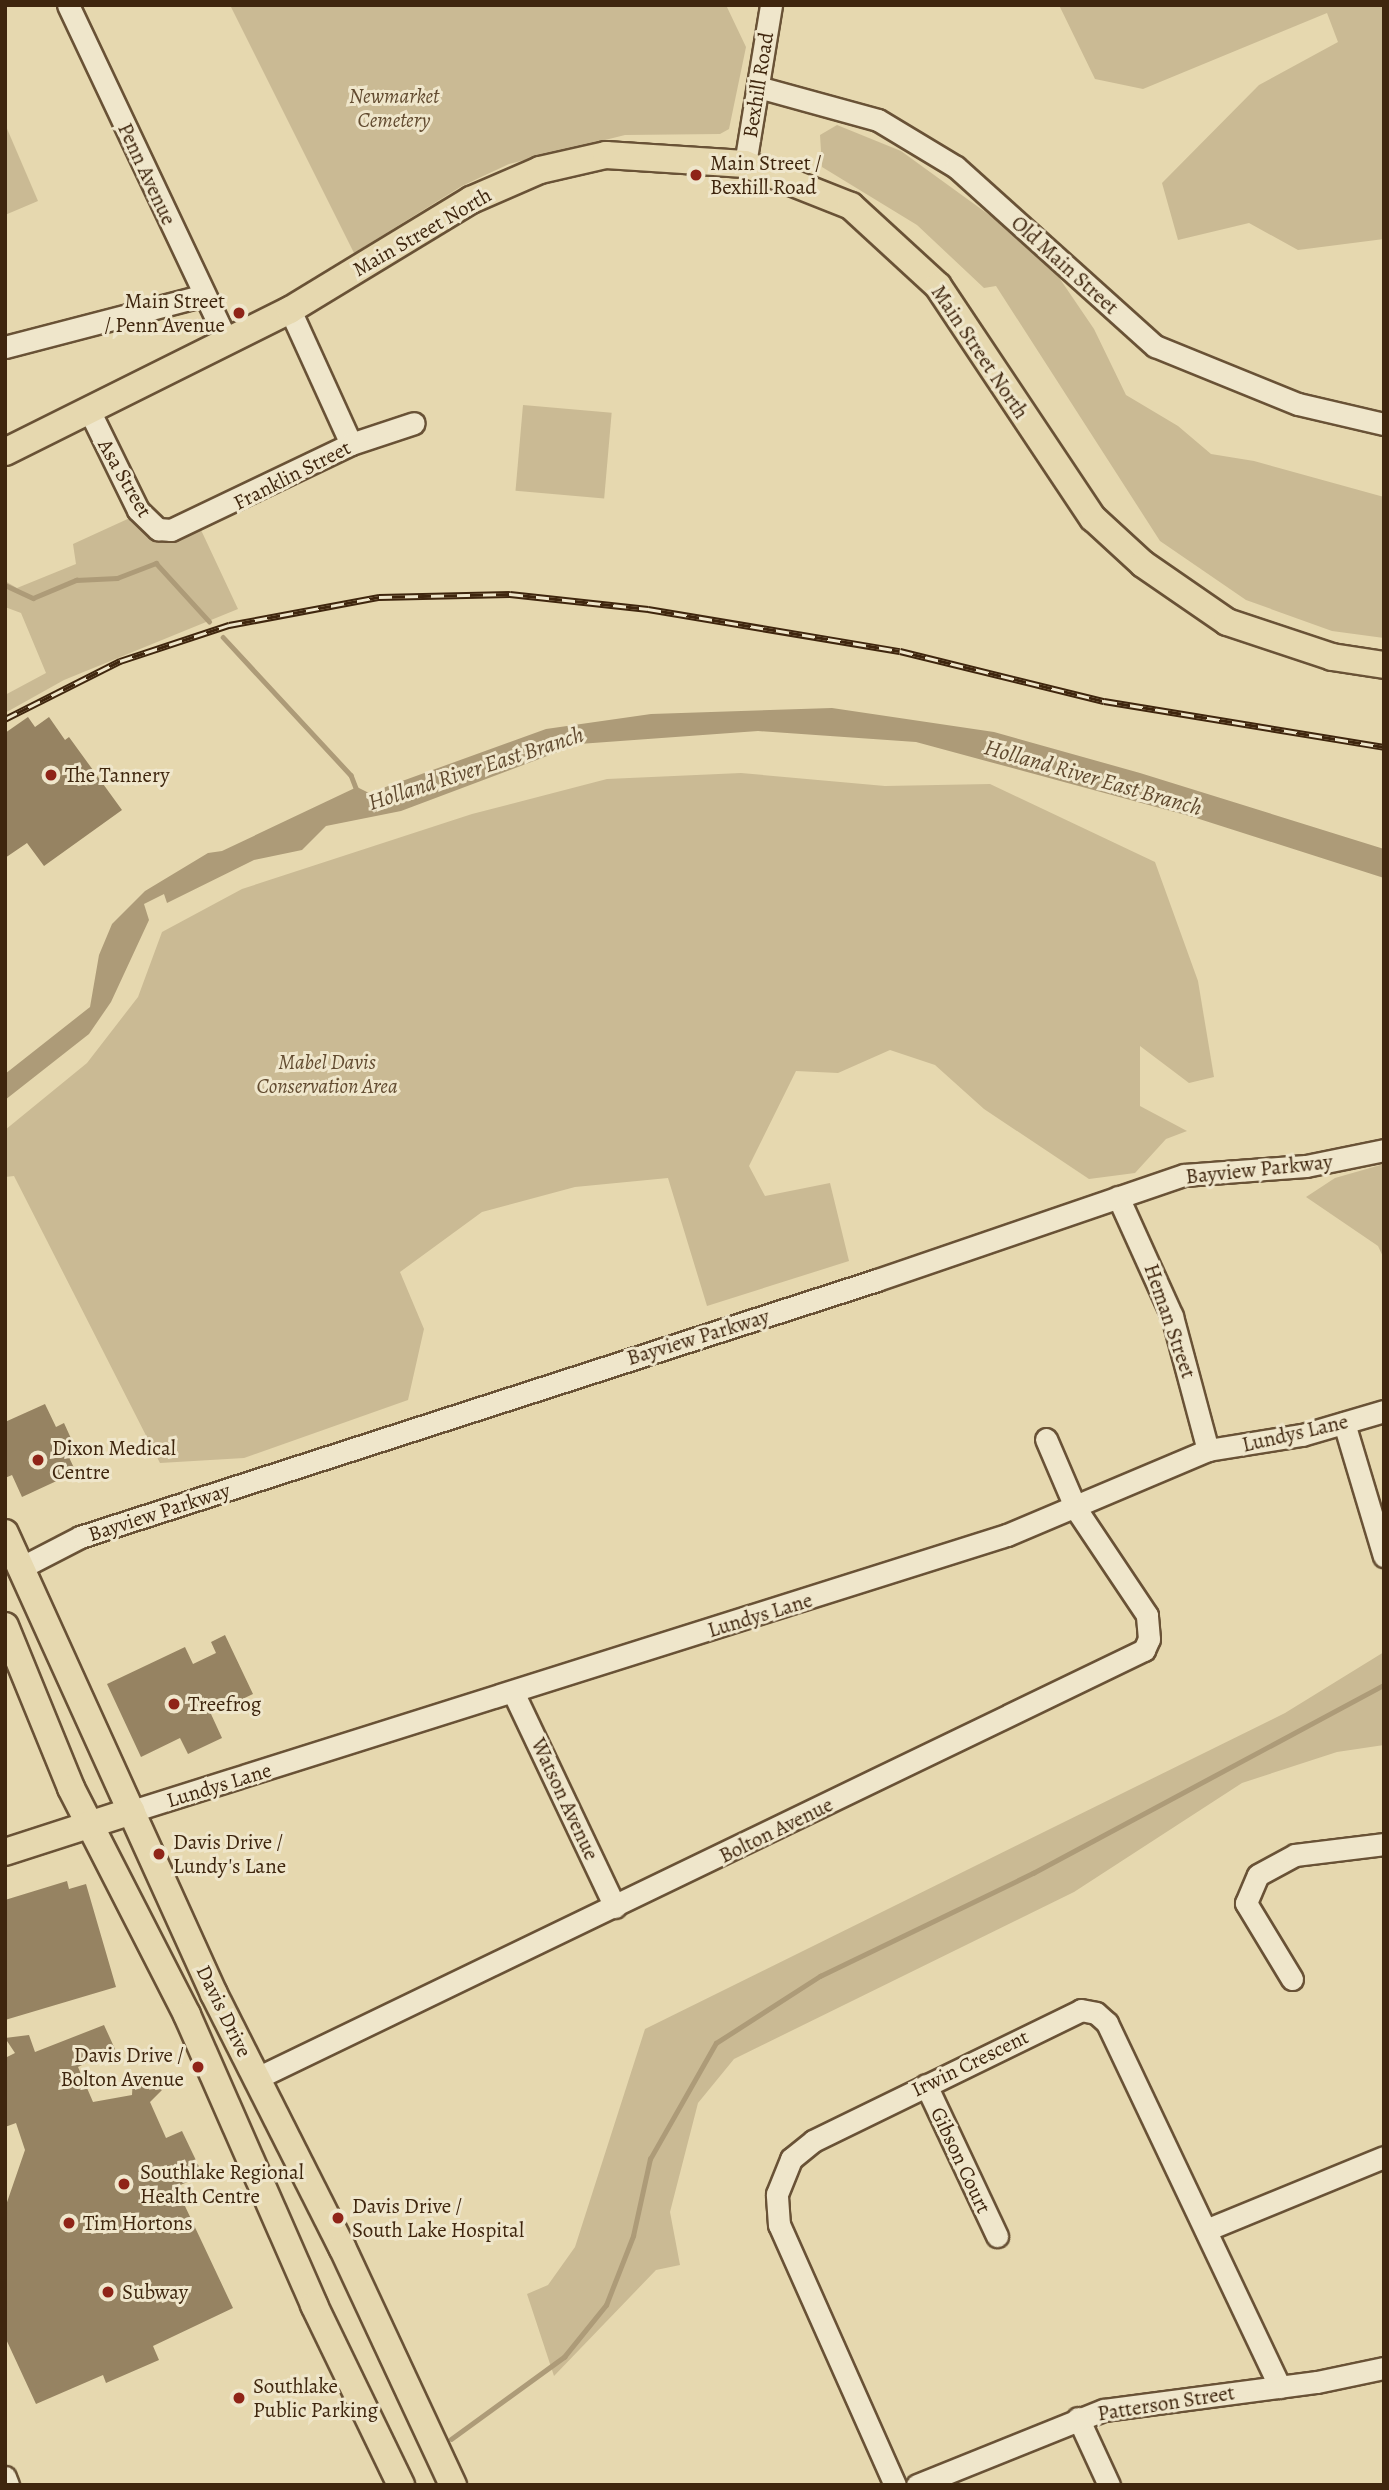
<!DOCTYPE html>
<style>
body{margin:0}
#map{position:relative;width:1389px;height:2490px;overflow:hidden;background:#e6d8af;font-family:Alegreya,serif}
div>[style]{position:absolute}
.green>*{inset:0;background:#caba94;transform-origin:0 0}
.water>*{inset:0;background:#ad9b78}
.stream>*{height:4.5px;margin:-2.25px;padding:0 2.25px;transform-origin:2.25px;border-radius:2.25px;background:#ad9b78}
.building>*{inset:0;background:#968362}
.roads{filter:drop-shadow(2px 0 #695236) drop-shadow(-2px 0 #695236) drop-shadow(0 2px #695236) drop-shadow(0 -2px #695236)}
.minor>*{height:21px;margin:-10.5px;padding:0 10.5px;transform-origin:10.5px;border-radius:10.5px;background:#efe6cb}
.major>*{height:26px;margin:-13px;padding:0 13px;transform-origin:13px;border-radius:13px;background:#e6d8af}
.rail>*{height:7px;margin-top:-3.5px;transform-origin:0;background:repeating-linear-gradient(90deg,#efe6cb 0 13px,#3f260e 0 26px);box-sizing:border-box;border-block:2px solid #3f260e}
.dots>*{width:19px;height:19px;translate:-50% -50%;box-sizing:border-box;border:4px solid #efe6cb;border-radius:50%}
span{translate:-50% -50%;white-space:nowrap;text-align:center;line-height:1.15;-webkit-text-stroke:6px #efe6cb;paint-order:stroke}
.street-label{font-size:21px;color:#3f260e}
.park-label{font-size:21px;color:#624b30;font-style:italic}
.poi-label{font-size:21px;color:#3f260e}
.left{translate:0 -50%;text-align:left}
.right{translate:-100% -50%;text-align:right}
.water-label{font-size:23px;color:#60492e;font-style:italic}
.frame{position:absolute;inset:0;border:7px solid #3f260e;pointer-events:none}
</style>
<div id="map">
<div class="green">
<div style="clip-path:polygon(230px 5px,726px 5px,746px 47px,729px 129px,720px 134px,625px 135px,509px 164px,462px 186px,354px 253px)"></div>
<div style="clip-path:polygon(1059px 5px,1384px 5px,1384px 239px,1298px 250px,1249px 223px,1178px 240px,1162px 183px,1259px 85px,1338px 42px,1327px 13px,1143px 89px,1095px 79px)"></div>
<div style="clip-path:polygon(5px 124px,38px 201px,5px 215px)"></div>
<div style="clip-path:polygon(837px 125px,901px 151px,1043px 254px,1094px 329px,1126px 395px,1178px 426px,1211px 454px,1254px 461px,1384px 497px,1384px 638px,1332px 631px,1246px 600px,1160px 541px,996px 286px,984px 288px,917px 225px,822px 167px,820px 135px)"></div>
<div style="left:523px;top:405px;width:89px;height:86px;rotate:5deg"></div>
<div style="clip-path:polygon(132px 517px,168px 539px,201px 530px,238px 609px,64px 680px,5px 713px,5px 695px,46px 673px,21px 613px,5px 607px,5px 581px,17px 588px,76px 564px,73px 544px)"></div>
<div style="clip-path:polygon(741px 773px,885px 786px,990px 784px,1155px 862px,1198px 981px,1214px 1077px,1189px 1083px,1140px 1046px,1140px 1106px,1187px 1131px,1166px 1139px,1135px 1173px,1089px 1179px,984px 1109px,935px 1065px,890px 1050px,838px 1073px,796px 1071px,749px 1166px,765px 1196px,830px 1183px,849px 1261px,707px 1306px,668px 1178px,575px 1187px,482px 1212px,400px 1272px,424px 1329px,408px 1400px,244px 1458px,160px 1463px,14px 1176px,5px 1177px,5px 1130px,87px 1063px,138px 997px,162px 932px,242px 889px,472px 814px,607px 779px)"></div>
<div style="clip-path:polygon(1384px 1164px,1384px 1259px,1378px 1246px,1306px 1197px,1335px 1178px)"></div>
<div style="clip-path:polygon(1384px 1652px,1384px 1745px,1337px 1752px,1242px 1783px,1074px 1892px,734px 2059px,698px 2103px,670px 2212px,680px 2265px,656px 2270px,554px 2376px,527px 2294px,548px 2285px,575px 2247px,645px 2029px,1285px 1713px)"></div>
</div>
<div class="water">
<div style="clip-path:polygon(832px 708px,994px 732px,1140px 773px,1384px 849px,1384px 878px,1193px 817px,916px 742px,758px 731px,579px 744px,401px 811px,326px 826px,302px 850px,254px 860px,167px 903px,164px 894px,144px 904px,149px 920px,111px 1002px,89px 1034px,5px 1100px,5px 1074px,90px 1007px,99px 955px,112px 924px,145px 891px,208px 853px,222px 851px,357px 787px,369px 793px,546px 729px,651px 714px)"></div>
</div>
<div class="stream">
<div style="left:5px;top:585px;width:31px;rotate:25deg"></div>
<div style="left:33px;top:598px;width:47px;rotate:-22.7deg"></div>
<div style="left:76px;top:580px;width:41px;rotate:-2.8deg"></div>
<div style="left:117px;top:578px;width:42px;rotate:-21deg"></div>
<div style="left:156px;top:563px;width:79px;rotate:47.6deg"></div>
<div style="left:223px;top:637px;width:188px;rotate:47.2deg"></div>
<div style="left:351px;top:775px;width:17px;rotate:69deg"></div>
<div style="left:451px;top:2439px;width:140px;rotate:-36deg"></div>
<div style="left:564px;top:2357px;width:67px;rotate:-51.1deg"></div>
<div style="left:606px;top:2305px;width:74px;rotate:-68.6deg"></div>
<div style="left:633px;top:2236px;width:79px;rotate:-77.6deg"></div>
<div style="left:650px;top:2159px;width:133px;rotate:-60.4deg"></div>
<div style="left:716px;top:2043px;width:124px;rotate:-32.8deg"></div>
<div style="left:820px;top:1976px;width:237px;rotate:-25.8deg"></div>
<div style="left:1033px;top:1873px;width:398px;rotate:-28.2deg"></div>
</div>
<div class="building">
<div style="clip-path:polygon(28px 717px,35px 727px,49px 717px,65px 740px,69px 737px,122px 810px,44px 866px,27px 843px,5px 858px,5px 733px)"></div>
<div style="clip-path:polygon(45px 1404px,56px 1427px,64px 1423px,74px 1445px,65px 1449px,76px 1472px,22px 1497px,12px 1475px,5px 1478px,5px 1422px)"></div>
<div style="clip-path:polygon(225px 1635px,253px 1694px,211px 1714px,222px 1738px,188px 1754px,180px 1738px,141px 1757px,107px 1684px,185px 1647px,193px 1664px,216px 1653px,211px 1642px)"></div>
<div style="clip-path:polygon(67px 1881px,69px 1889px,86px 1884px,116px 1987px,5px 2020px,5px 1900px)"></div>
<div style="clip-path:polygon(104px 2025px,115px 2049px,78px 2067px,93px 2102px,132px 2095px,133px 2077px,162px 2090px,150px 2102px,166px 2138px,182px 2131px,203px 2175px,176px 2187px,233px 2308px,153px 2346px,159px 2360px,106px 2383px,103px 2375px,36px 2404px,5px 2337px,5px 2208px,25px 2150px,16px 2123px,5px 2127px,5px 2058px,15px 2053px,5px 2038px,29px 2035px,35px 2052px)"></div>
</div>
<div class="roads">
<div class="minor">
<div style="left:68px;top:5px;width:373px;rotate:64.7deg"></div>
<div style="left:758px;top:87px;width:124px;rotate:15.4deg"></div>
<div style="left:878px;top:120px;width:91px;rotate:31.1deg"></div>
<div style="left:956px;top:167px;width:268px;rotate:42deg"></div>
<div style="left:1155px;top:346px;width:154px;rotate:22.1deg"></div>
<div style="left:1298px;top:404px;width:88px;rotate:13.1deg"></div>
<div style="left:745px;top:164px;width:161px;rotate:-80.7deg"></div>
<div style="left:290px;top:310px;width:147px;rotate:65.5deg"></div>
<div style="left:5px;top:347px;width:206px;rotate:-14.6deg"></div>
<div style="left:90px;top:412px;width:109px;rotate:63.9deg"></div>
<div style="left:138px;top:510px;width:28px;rotate:44deg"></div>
<div style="left:158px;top:529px;width:13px;rotate:4deg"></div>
<div style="left:171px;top:530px;width:199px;rotate:-25.5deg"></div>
<div style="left:351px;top:444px;width:66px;rotate:-18.4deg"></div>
<div style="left:1118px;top:1197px;width:131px;rotate:65.6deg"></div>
<div style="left:1172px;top:1316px;width:139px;rotate:75deg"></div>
<div style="left:1344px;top:1423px;width:139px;rotate:73.3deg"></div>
<div style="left:22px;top:1567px;width:65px;rotate:-27.3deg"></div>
<div style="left:80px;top:1537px;width:837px;rotate:-17.87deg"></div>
<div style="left:877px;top:1280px;width:324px;rotate:-18.9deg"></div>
<div style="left:1184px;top:1175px;width:122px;rotate:-4.2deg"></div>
<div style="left:1306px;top:1166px;width:80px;rotate:-11.6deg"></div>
<div style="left:513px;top:1692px;width:238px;rotate:64.6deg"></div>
<div style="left:132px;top:1811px;width:917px;rotate:-17.51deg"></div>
<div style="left:1007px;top:1535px;width:218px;rotate:-22.9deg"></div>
<div style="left:1208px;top:1450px;width:95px;rotate:-9.1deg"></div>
<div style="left:1302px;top:1435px;width:85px;rotate:-16.3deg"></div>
<div style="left:1292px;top:1979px;width:89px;rotate:-121.2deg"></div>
<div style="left:1246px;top:1903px;width:30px;rotate:-67deg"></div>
<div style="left:1258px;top:1875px;width:42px;rotate:-28.4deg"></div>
<div style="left:1295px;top:1855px;width:90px;rotate:-7deg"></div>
<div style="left:257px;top:2078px;width:985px;rotate:-25.76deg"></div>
<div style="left:1144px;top:1650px;width:12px;rotate:-66deg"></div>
<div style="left:1149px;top:1639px;width:24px;rotate:-95deg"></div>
<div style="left:1147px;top:1615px;width:128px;rotate:-123.8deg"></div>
<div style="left:1076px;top:1509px;width:76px;rotate:-113.2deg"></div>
<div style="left:926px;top:2085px;width:167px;rotate:64.8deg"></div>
<div style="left:1206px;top:2230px;width:192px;rotate:-22.3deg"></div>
<div style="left:1078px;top:2418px;width:74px;rotate:65.2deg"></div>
<div style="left:5px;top:2477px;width:9px;rotate:69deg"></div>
<div style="left:895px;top:2485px;width:285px;rotate:-114deg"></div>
<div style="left:779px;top:2225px;width:31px;rotate:-94deg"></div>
<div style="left:777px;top:2194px;width:38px;rotate:-68deg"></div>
<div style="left:791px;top:2159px;width:28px;rotate:-39deg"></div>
<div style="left:813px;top:2141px;width:298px;rotate:-26deg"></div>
<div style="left:1081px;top:2010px;width:15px;rotate:11deg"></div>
<div style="left:1096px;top:2013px;width:15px;rotate:42deg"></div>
<div style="left:1107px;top:2023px;width:403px;rotate:64.6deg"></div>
<div style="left:917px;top:2485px;width:201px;rotate:-21.9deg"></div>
<div style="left:1104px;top:2410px;width:215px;rotate:-7.5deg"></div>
<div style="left:1317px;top:2382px;width:68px;rotate:-11.8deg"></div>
</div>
<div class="major">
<div style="left:5px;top:452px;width:318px;rotate:-26.5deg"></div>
<div style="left:290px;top:310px;width:212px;rotate:-31.3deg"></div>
<div style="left:471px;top:200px;width:75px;rotate:-23.5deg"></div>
<div style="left:540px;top:170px;width:68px;rotate:-12.8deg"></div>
<div style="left:606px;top:155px;width:139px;rotate:3.7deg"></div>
<div style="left:745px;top:164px;width:114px;rotate:21.6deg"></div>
<div style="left:851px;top:206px;width:118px;rotate:42.6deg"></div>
<div style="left:938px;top:286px;width:279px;rotate:56.3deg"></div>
<div style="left:1093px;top:518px;width:68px;rotate:42.6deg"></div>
<div style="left:1143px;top:564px;width:102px;rotate:34.6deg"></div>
<div style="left:1227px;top:622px;width:111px;rotate:18.4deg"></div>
<div style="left:1332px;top:657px;width:53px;rotate:8.7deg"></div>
<div style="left:5px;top:1533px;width:506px;rotate:65.61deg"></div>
<div style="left:214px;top:1994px;width:284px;rotate:63.2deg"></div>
<div style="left:342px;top:2247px;width:263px;rotate:65deg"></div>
<div style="left:5px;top:1626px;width:175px;rotate:67.8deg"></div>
<div style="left:71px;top:1788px;width:255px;rotate:62.9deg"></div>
<div style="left:187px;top:2015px;width:317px;rotate:66.3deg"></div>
<div style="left:314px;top:2305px;width:200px;rotate:64.2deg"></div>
<div style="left:5px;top:1852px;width:133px;rotate:-17.9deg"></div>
</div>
</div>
<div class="rail">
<div style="left:5px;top:719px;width:129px;rotate:-26.8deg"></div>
<div style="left:120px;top:661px;width:115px;rotate:-18.3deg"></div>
<div style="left:229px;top:625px;width:153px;rotate:-10.6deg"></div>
<div style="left:379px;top:597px;width:131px;rotate:-1.3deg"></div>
<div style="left:510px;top:594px;width:139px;rotate:6.2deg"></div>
<div style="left:648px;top:609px;width:255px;rotate:9.5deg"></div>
<div style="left:900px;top:651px;width:210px;rotate:13.8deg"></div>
<div style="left:1104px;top:701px;width:284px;rotate:9.3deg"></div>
</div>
<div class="dots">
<div style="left:696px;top:175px;background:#8f2418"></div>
<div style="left:239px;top:313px;background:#8f2418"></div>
<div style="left:51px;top:775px;background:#8f2418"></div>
<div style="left:38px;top:1460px;background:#8f2418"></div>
<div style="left:174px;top:1704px;background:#8f2418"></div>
<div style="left:159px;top:1854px;background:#8f2418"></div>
<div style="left:198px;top:2067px;background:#8f2418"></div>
<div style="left:124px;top:2184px;background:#8f2418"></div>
<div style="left:338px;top:2218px;background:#8f2418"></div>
<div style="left:69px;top:2223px;background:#8f2418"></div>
<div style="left:108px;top:2292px;background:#8f2418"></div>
<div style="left:239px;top:2398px;background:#8f2418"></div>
</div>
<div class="street-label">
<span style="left:758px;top:85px;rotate:-81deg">Bexhill Road</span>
<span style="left:147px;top:174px;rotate:65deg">Penn Avenue</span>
<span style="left:422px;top:232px;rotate:-30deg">Main Street North</span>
<span style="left:1065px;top:265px;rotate:42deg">Old Main Street</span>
<span style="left:980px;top:352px;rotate:56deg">Main Street North</span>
<span style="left:292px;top:475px;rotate:-27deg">Franklin Street</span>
<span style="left:125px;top:478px;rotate:60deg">Asa Street</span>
<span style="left:1259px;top:1169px;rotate:-6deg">Bayview Parkway</span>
<span style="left:1170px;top:1321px;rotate:71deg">Heman Street</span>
<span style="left:698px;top:1337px;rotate:-17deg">Bayview Parkway</span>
<span style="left:1295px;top:1433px;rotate:-13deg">Lundys Lane</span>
<span style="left:159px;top:1512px;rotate:-18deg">Bayview Parkway</span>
<span style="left:760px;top:1615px;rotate:-17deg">Lundys Lane</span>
<span style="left:219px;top:1785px;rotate:-17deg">Lundys Lane</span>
<span style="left:565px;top:1799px;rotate:65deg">Watson Avenue</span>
<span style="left:776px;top:1830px;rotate:-26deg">Bolton Avenue</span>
<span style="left:224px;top:2011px;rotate:64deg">Davis Drive</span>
<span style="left:970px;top:2063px;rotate:-26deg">Irwin Crescent</span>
<span style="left:961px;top:2160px;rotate:65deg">Gibson Court</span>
<span style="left:1166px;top:2403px;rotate:-9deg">Patterson Street</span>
</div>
<div class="park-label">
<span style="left:394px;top:108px">Newmarket<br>Cemetery</span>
<span style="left:327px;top:1074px">Mabel Davis<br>Conservation Area</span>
</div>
<div class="poi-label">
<span class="left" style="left:710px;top:175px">Main Street /<br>Bexhill Road</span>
<span class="right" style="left:225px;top:313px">Main Street<br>/ Penn Avenue</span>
<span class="left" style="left:65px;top:775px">The Tannery</span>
<span class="left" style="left:52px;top:1460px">Dixon Medical<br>Centre</span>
<span class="left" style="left:188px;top:1704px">Treefrog</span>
<span class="left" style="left:173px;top:1854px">Davis Drive /<br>Lundy's Lane</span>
<span class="right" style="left:184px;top:2067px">Davis Drive /<br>Bolton Avenue</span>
<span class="left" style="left:140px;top:2184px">Southlake Regional<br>Health Centre</span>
<span class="left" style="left:352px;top:2218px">Davis Drive /<br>South Lake Hospital</span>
<span class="left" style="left:83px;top:2223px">Tim Hortons</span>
<span class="left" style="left:122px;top:2292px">Subway</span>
<span class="left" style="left:253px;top:2398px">Southlake<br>Public Parking</span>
</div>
<div class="water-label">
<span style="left:476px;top:769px;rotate:-18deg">Holland River East Branch</span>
<span style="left:1093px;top:778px;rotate:16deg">Holland River East Branch</span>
</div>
<div class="frame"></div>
</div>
